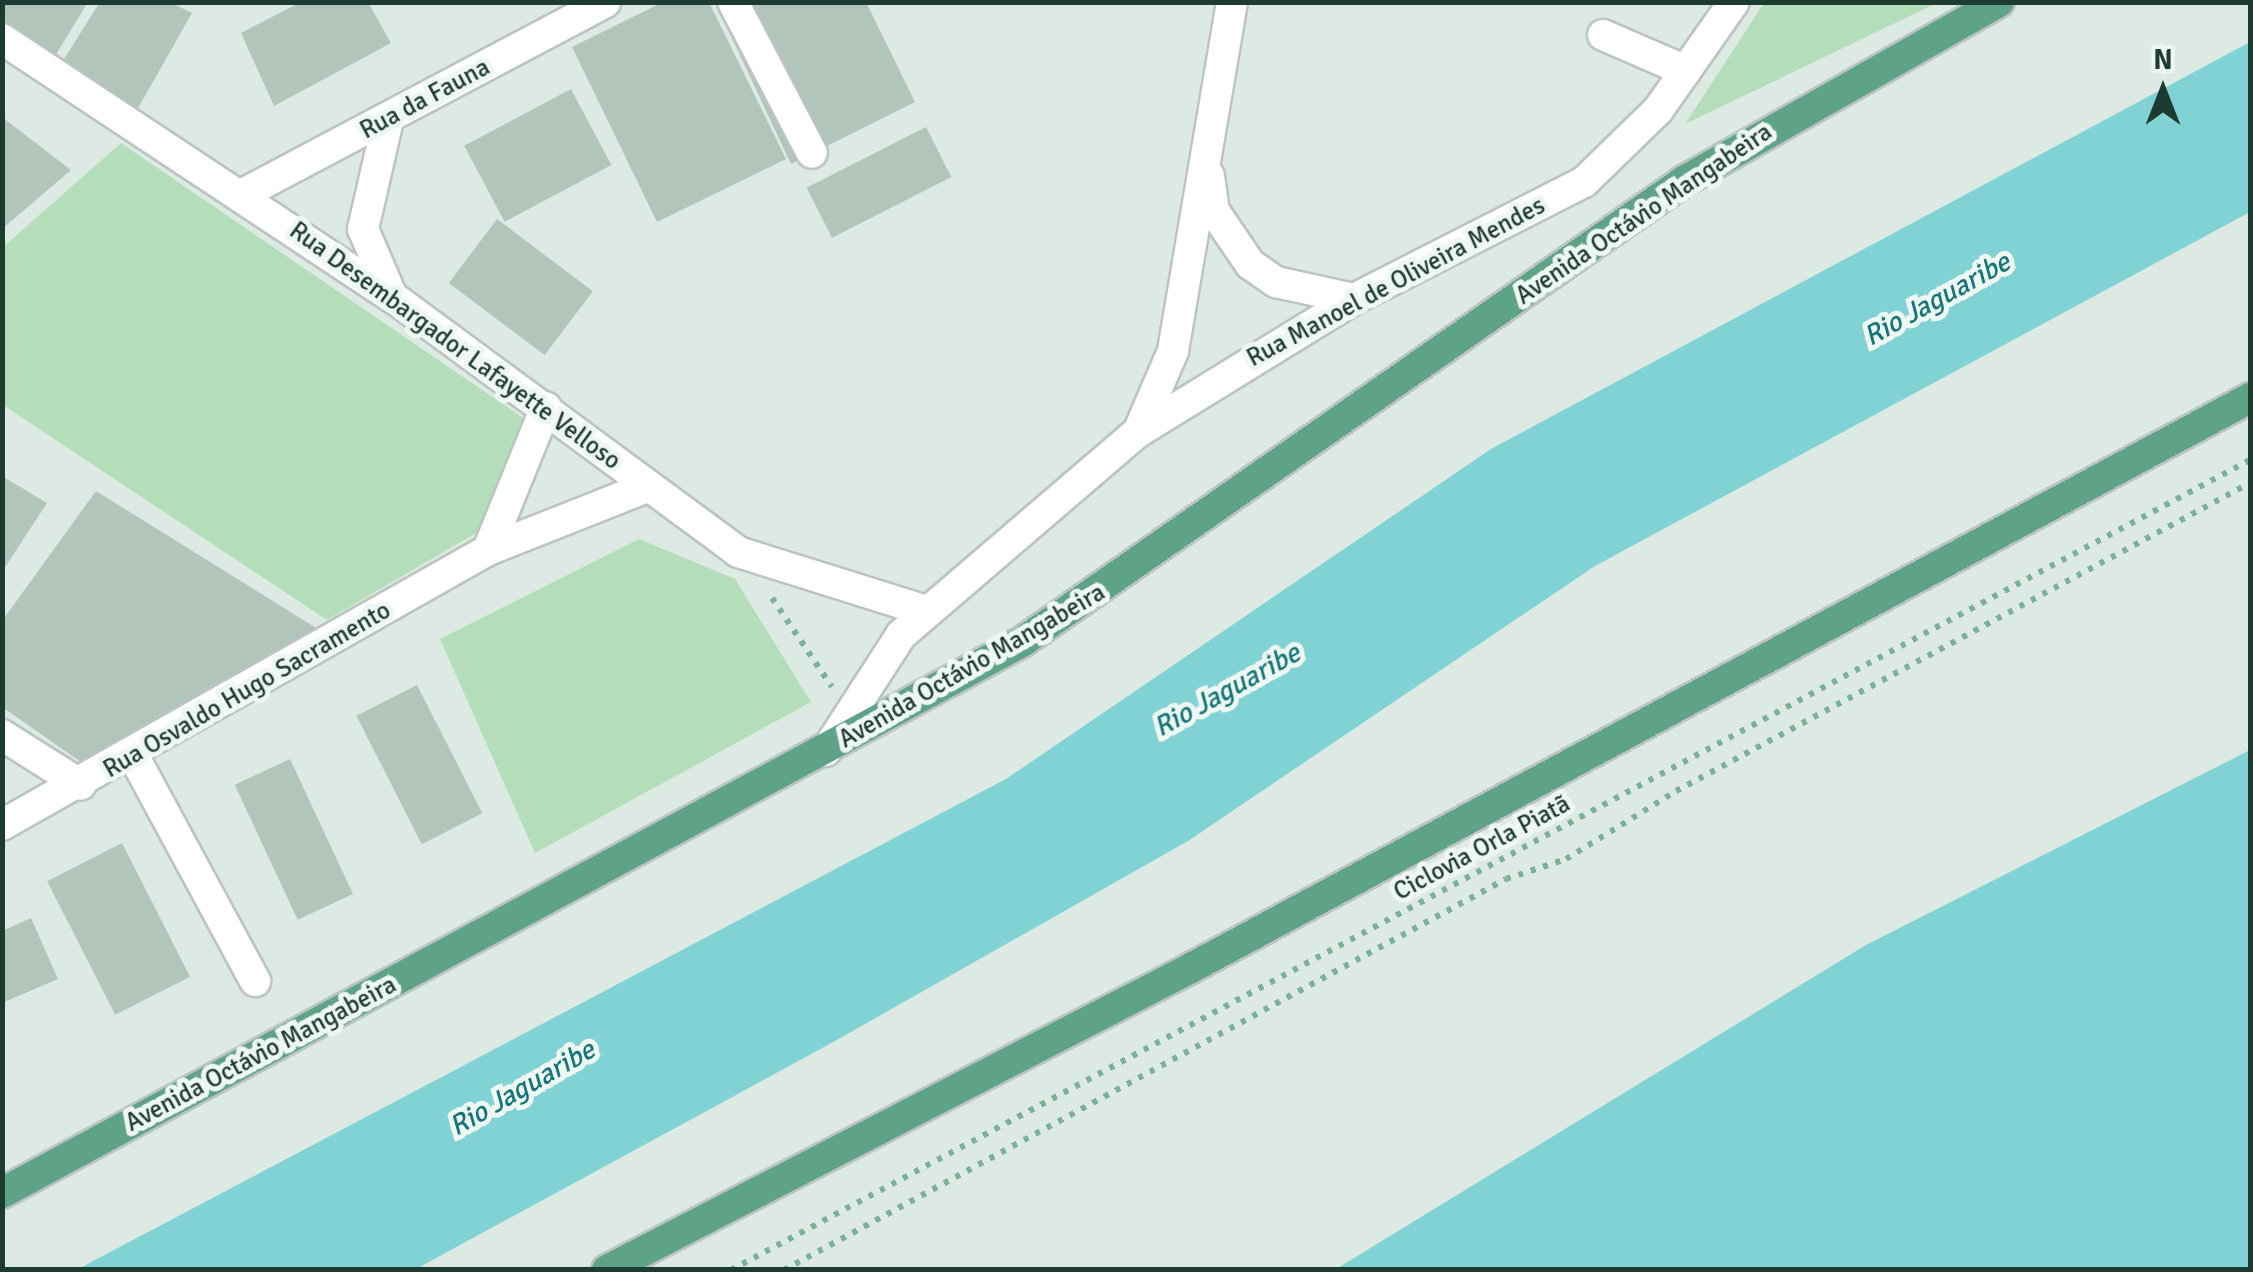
<!DOCTYPE html>
<meta charset="utf-8">
<style>
body{margin:0}
#map{position:relative;width:2253px;height:1272px;overflow:hidden;background:#ddeae3;font-family:Signika,sans-serif}
div>[style]{position:absolute}
.green>*{inset:0;background:#b4deba}
.water>*{inset:0;background:#80d2d4}
.building>*{inset:0;background:#b2c5bb;transform-origin:0 0}
.path>*{height:6px;margin-top:-3px;transform-origin:0;background:repeating-linear-gradient(90deg,#7bb099 0 5px,transparent 0 13px)}
.roads{filter:drop-shadow(2px 0 #bcc4c1) drop-shadow(-2px 0 #bcc4c1) drop-shadow(0 2px #bcc4c1) drop-shadow(0 -2px #bcc4c1)}
.minor>*{height:30px;margin:-15px;padding:0 15px;transform-origin:15px;border-radius:15px;background:#fff}
.major>*{height:30px;margin:-15px;padding:0 15px;transform-origin:15px;border-radius:15px;background:#5ea388}
span{translate:-50% -50%;white-space:nowrap;text-align:center;line-height:1.15;-webkit-text-stroke:10px #eef7f1;paint-order:stroke}
.street-label{font-size:25px;color:#1e3b2f}
.water-label{font-size:28px;color:#15767a;font-style:italic}
.frame{position:absolute;inset:0;border:5px solid #1e3b2f;pointer-events:none}
.north{position:absolute;left:2113px;top:40px;width:100px;height:100px;-webkit-text-stroke:8px #eef7f1;paint-order:stroke;rotate:0deg;font-size:28px;font-weight:700;line-height:40px;text-align:center;color:#1e3b2f}
.north::after{content:'';display:block;margin:auto;width:35px;height:45px;background:#1e3b2f;clip-path:polygon(50% 0,100% 100%,50% 72%,0 100%)}
</style>
<div id="map">
<div class="green">
<div style="clip-path:polygon(1764px 3px,1764px 2px,1937px 3px,1685px 124px)"></div>
<div style="clip-path:polygon(121px 143px,526px 420px,483px 529px,327px 620px,3px 405px,2px 248px)"></div>
<div style="clip-path:polygon(639px 539px,735px 579px,811px 702px,535px 853px,440px 639px)"></div>
</div>
<div class="water">
<div style="clip-path:polygon(2250px 42px,2250px 212px,1595px 566px,1188px 841px,835px 1041px,416px 1269px,78px 1269px,1006px 779px,1491px 449px)"></div>
<div style="clip-path:polygon(2250px 750px,2250px 1269px,1336px 1269px,1866px 945px)"></div>
</div>
<div class="building">
<div style="clip-path:polygon(2px 2px,88px 2px,55px 56px,2px 23px)"></div>
<div style="clip-path:polygon(100px 2px,170px 2px,192px 13px,137px 110px,64px 59px)"></div>
<div style="clip-path:polygon(301px 2px,368px 2px,391px 43px,274px 106px,241px 33px)"></div>
<div style="clip-path:polygon(663px 2px,709px 2px,786px 159px,657px 222px,572px 47px)"></div>
<div style="clip-path:polygon(715px 2px,866px 2px,915px 102px,791px 164px)"></div>
<div style="left:571px;top:89px;width:86px;height:121px;rotate:62deg"></div>
<div style="clip-path:polygon(2px 117px,71px 170px,2px 229px)"></div>
<div style="left:926px;top:127px;width:56px;height:134px;rotate:63deg"></div>
<div style="left:497px;top:219px;width:120px;height:80px;rotate:37deg"></div>
<div style="clip-path:polygon(2px 476px,47px 503px,2px 572px)"></div>
<div style="clip-path:polygon(96px 491px,321px 631px,81px 762px,2px 707px,2px 621px)"></div>
<div style="left:417px;top:685px;width:144px;height:68px;rotate:63deg"></div>
<div style="left:290px;top:759px;width:149px;height:61px;rotate:65deg"></div>
<div style="left:122px;top:843px;width:150px;height:84px;rotate:63deg"></div>
<div style="clip-path:polygon(31px 918px,58px 979px,2px 1003px,2px 931px)"></div>
</div>
<div class="path">
<div style="left:772px;top:598px;width:107px;rotate:56deg"></div>
<div style="left:731px;top:1270px;width:1721px;rotate:-28.07deg"></div>
<div style="left:784px;top:1270px;width:821px;rotate:-28.44deg"></div>
<div style="left:1506px;top:879px;width:63px;rotate:-18.4deg"></div>
<div style="left:1566px;top:859px;width:129px;rotate:-31.7deg"></div>
<div style="left:1676px;top:791px;width:651px;rotate:-28.22deg"></div>
</div>
<div class="roads">
<div class="minor">
<div style="left:733px;top:2px;width:170px;rotate:62.4deg"></div>
<div style="left:1603px;top:35px;width:90px;rotate:23.4deg"></div>
<div style="left:2px;top:39px;width:470px;rotate:33.5deg"></div>
<div style="left:394px;top:298px;width:428px;rotate:36.4deg"></div>
<div style="left:738px;top:552px;width:197px;rotate:17.4deg"></div>
<div style="left:388px;top:120px;width:112px;rotate:102.9deg"></div>
<div style="left:363px;top:229px;width:69px;rotate:66.8deg"></div>
<div style="left:1209px;top:176px;width:35px;rotate:82deg"></div>
<div style="left:1214px;top:211px;width:64px;rotate:55.8deg"></div>
<div style="left:1250px;top:264px;width:32px;rotate:35deg"></div>
<div style="left:1276px;top:282px;width:80px;rotate:12.3deg"></div>
<div style="left:243px;top:194px;width:410px;rotate:-27.9deg"></div>
<div style="left:1139px;top:430px;width:86px;rotate:-66.7deg"></div>
<div style="left:1173px;top:351px;width:354px;rotate:-80.4deg"></div>
<div style="left:488px;top:550px;width:154px;rotate:-67.9deg"></div>
<div style="left:2px;top:735px;width:93px;rotate:32.3deg"></div>
<div style="left:826px;top:751px;width:138px;rotate:-57.1deg"></div>
<div style="left:901px;top:635px;width:312px;rotate:-40.6deg"></div>
<div style="left:1138px;top:432px;width:254px;rotate:-31.6deg"></div>
<div style="left:1354px;top:299px;width:258px;rotate:-27deg"></div>
<div style="left:1584px;top:182px;width:103px;rotate:-44.2deg"></div>
<div style="left:1658px;top:110px;width:132px;rotate:-54.9deg"></div>
<div style="left:133px;top:755px;width:257px;rotate:61.6deg"></div>
<div style="left:2px;top:825px;width:558px;rotate:-29.5deg"></div>
<div style="left:488px;top:550px;width:171px;rotate:-21.6deg"></div>
</div>
<div class="major">
<div style="left:2px;top:1193px;width:1159px;rotate:-28.38deg"></div>
<div style="left:1022px;top:642px;width:807px;rotate:-34.85deg"></div>
<div style="left:1684px;top:181px;width:362px;rotate:-29.6deg"></div>
<div style="left:607px;top:1270px;width:657px;rotate:-27.34deg"></div>
<div style="left:1191px;top:968px;width:1203px;rotate:-28.29deg"></div>
</div>
</div>
<div class="street-label">
<span style="left:425px;top:99px;rotate:-28deg">Rua da Fauna</span>
<span style="left:1644px;top:214px;rotate:-34deg">Avenida Octávio Mangabeira</span>
<span style="left:1396px;top:282px;rotate:-28deg">Rua Manoel de Oliveira Mendes</span>
<span style="left:455px;top:346px;rotate:36deg">Rua Desembargador Lafayette Velloso</span>
<span style="left:972px;top:666px;rotate:-30deg">Avenida Octávio Mangabeira</span>
<span style="left:247px;top:690px;rotate:-30deg">Rua Osvaldo Hugo Sacramento</span>
<span style="left:1482px;top:848px;rotate:-28deg">Ciclovia Orla Piatã</span>
<span style="left:261px;top:1054px;rotate:-28deg">Avenida Octávio Mangabeira</span>
</div>
<div class="water-label">
<span style="left:1937px;top:299px;rotate:-29deg">Rio Jaguaribe</span>
<span style="left:1227px;top:690px;rotate:-29deg">Rio Jaguaribe</span>
<span style="left:522px;top:1088px;rotate:-30deg">Rio Jaguaribe</span>
</div>
<div class="frame"></div>
<div class="north">N</div>
</div>
